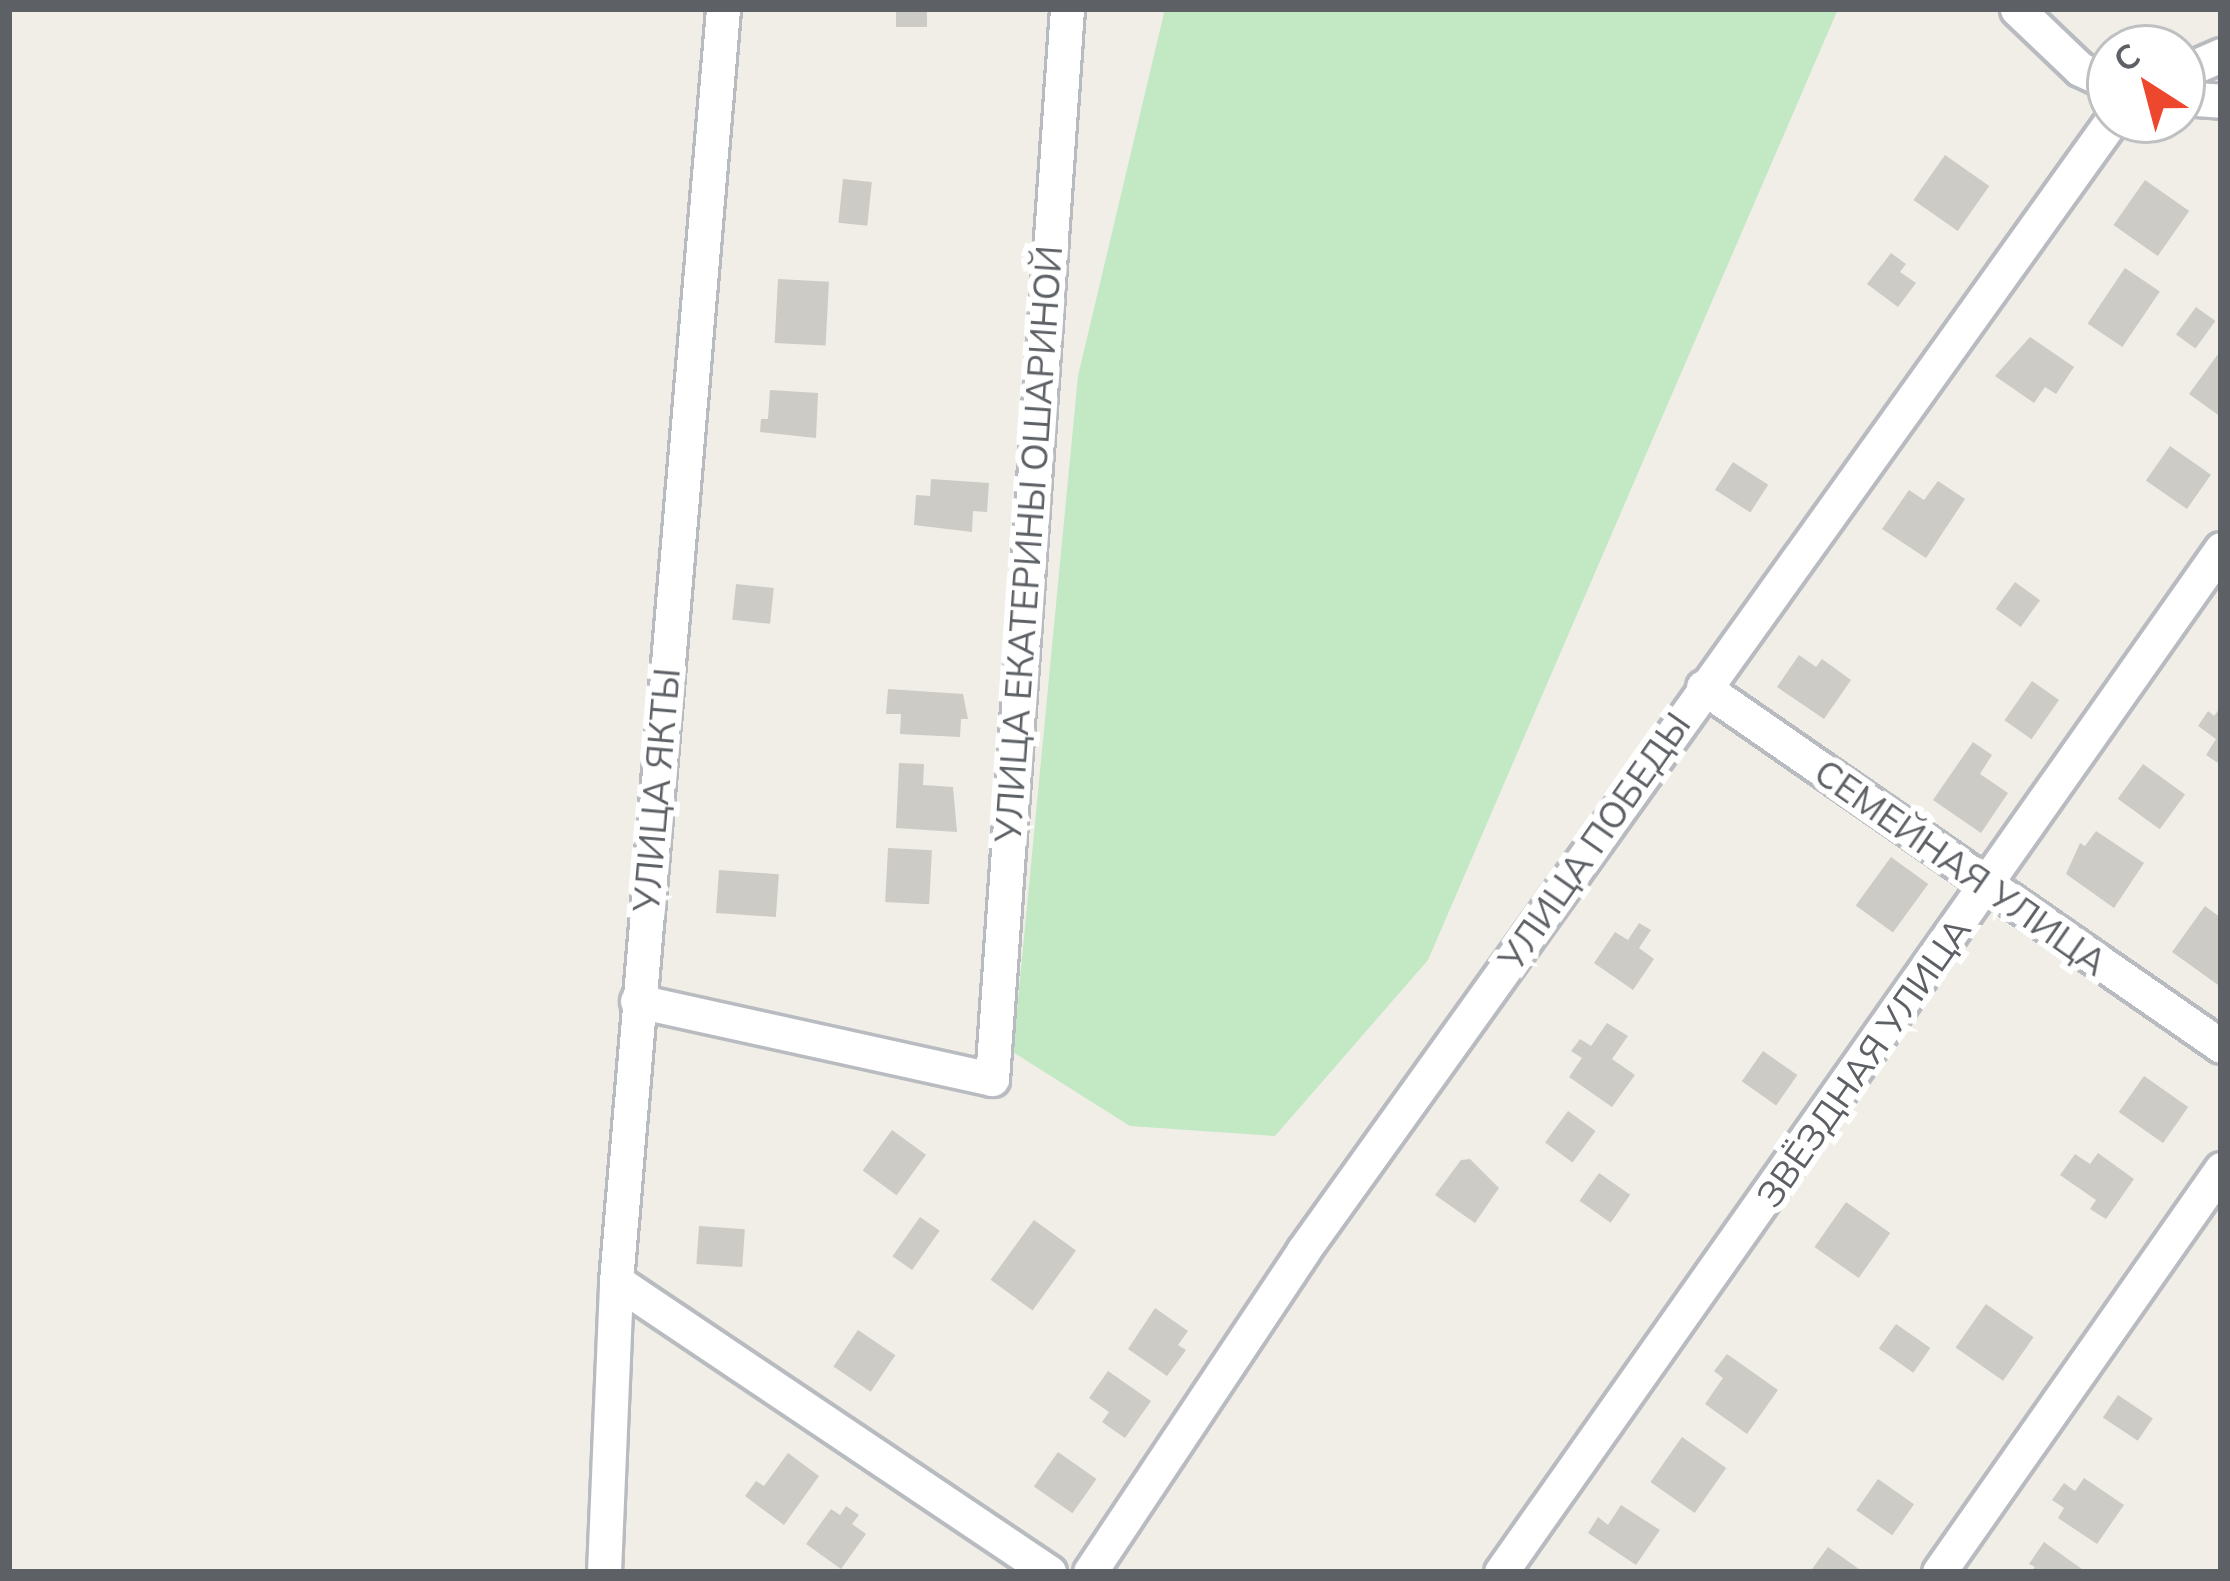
<!DOCTYPE html>
<meta charset="utf-8">
<style>
body{margin:0}
#map{position:relative;width:2230px;height:1581px;overflow:hidden;background:#f0eee6;font-family:Mulish,sans-serif}
div>[style]{position:absolute}
.green>*{inset:0;background:#c2e8c4}
.building>*{inset:0;background:#cdcbc5;transform-origin:0 0}
.roads{filter:drop-shadow(3px 0 #b8bbbf) drop-shadow(-3px 0 #b8bbbf) drop-shadow(0 3px #b8bbbf) drop-shadow(0 -3px #b8bbbf)}
.street>*{height:33px;margin:-16.5px;padding:0 16.5px;transform-origin:16.5px;border-radius:16.5px;background:#fff}
span{translate:-50% -50%;white-space:nowrap;text-align:center;line-height:1.15;-webkit-text-stroke:12px #fff;paint-order:stroke}
.street-label{font-size:36px;color:#5d6166}
.frame{position:absolute;inset:0;border:12px solid #5d6166;pointer-events:none}
.north{position:absolute;left:2086px;top:24px;width:120px;height:120px;box-sizing:border-box;background:#fff;border:3px solid #bec0c2;border-radius:50%;rotate:324deg;font-size:33px;font-weight:700;line-height:48px;text-align:center;color:#5d6166}
.north::after{content:'';display:block;margin:auto;width:42px;height:54px;background:#ed482e;clip-path:polygon(50% 0,100% 100%,50% 72%,0 100%)}
</style>
<div id="map">
<div class="green">
<div style="clip-path:polygon(1165px 9px,1838px 9px,1428px 960px,1275px 1136px,1130px 1126px,1013px 1052px,1078px 376px)"></div>
</div>
<div class="building">
<div style="left:896px;top:9px;width:31px;height:18px"></div>
<div style="left:1945px;top:155px;width:54px;height:55px;rotate:35deg"></div>
<div style="left:843px;top:179px;width:29px;height:44px;rotate:6deg"></div>
<div style="left:2145px;top:180px;width:54px;height:55px;rotate:35deg"></div>
<div style="clip-path:polygon(1891px 253px,1906px 264px,1900px 272px,1916px 283px,1898px 307px,1867px 284px)"></div>
<div style="left:2125px;top:268px;width:42px;height:67px;rotate:34deg"></div>
<div style="left:778px;top:279px;width:51px;height:64px;rotate:3deg"></div>
<div style="left:2196px;top:307px;width:24px;height:34px;rotate:36deg"></div>
<div style="clip-path:polygon(2030px 337px,2074px 367px,2056px 394px,2045px 387px,2034px 403px,1995px 376px)"></div>
<div style="clip-path:polygon(2221px 350px,2221px 417px,2189px 394px)"></div>
<div style="clip-path:polygon(770px 390px,818px 393px,816px 438px,760px 432px,761px 419px,768px 419px)"></div>
<div style="left:2170px;top:446px;width:50px;height:42px;rotate:35deg"></div>
<div style="left:1733px;top:462px;width:42px;height:33px;rotate:33deg"></div>
<div style="clip-path:polygon(931px 479px,989px 483px,987px 512px,973px 511px,972px 532px,914px 525px,916px 495px,930px 496px)"></div>
<div style="clip-path:polygon(1938px 481px,1965px 499px,1926px 558px,1882px 529px,1909px 490px,1924px 500px)"></div>
<div style="left:2015px;top:582px;width:31px;height:33px;rotate:36deg"></div>
<div style="left:736px;top:584px;width:38px;height:36px;rotate:6deg"></div>
<div style="clip-path:polygon(1799px 655px,1816px 667px,1822px 659px,1851px 680px,1824px 719px,1777px 687px)"></div>
<div style="left:2032px;top:681px;width:33px;height:48px;rotate:35deg"></div>
<div style="clip-path:polygon(888px 689px,963px 694px,968px 719px,961px 719px,960px 737px,900px 734px,901px 714px,886px 714px)"></div>
<div style="clip-path:polygon(2221px 707px,2221px 759px,2218px 763px,2206px 755px,2216px 739px,2198px 726px,2208px 711px,2214px 716px)"></div>
<div style="clip-path:polygon(1973px 742px,1992px 755px,1980px 774px,2008px 793px,1981px 833px,1933px 800px)"></div>
<div style="clip-path:polygon(899px 763px,924px 764px,923px 785px,953px 787px,957px 832px,896px 828px)"></div>
<div style="left:2143px;top:764px;width:52px;height:43px;rotate:36deg"></div>
<div style="clip-path:polygon(2096px 831px,2144px 863px,2114px 908px,2066px 874px,2080px 843px,2085px 846px)"></div>
<div style="left:888px;top:848px;width:44px;height:54px;rotate:3deg"></div>
<div style="left:1891px;top:857px;width:46px;height:60px;rotate:36deg"></div>
<div style="left:719px;top:870px;width:60px;height:43px;rotate:4deg"></div>
<div style="clip-path:polygon(2205px 906px,2221px 918px,2221px 987px,2172px 952px)"></div>
<div style="clip-path:polygon(1639px 923px,1651px 930px,1639px 948px,1654px 959px,1633px 990px,1594px 963px,1615px 932px,1628px 940px)"></div>
<div style="clip-path:polygon(1607px 1023px,1628px 1036px,1612px 1059px,1635px 1075px,1612px 1107px,1569px 1077px,1582px 1058px,1571px 1051px,1580px 1039px,1591px 1046px)"></div>
<div style="left:1763px;top:1051px;width:42px;height:37px;rotate:35deg"></div>
<div style="left:2144px;top:1076px;width:54px;height:44px;rotate:35deg"></div>
<div style="left:1568px;top:1111px;width:34px;height:39px;rotate:36deg"></div>
<div style="left:892px;top:1130px;width:42px;height:50px;rotate:36deg"></div>
<div style="clip-path:polygon(2098px 1153px,2134px 1179px,2106px 1219px,2090px 1209px,2096px 1200px,2060px 1175px,2075px 1154px,2090px 1164px)"></div>
<div style="clip-path:polygon(1470px 1159px,1499px 1188px,1475px 1223px,1435px 1195px,1461px 1160px)"></div>
<div style="left:1599px;top:1173px;width:38px;height:34px;rotate:35deg"></div>
<div style="left:1846px;top:1202px;width:54px;height:55px;rotate:35deg"></div>
<div style="left:920px;top:1217px;width:24px;height:48px;rotate:35deg"></div>
<div style="left:1034px;top:1220px;width:52px;height:74px;rotate:36deg"></div>
<div style="left:699px;top:1226px;width:46px;height:38px;rotate:4deg"></div>
<div style="left:1986px;top:1304px;width:58px;height:53px;rotate:35deg"></div>
<div style="clip-path:polygon(1155px 1308px,1188px 1331px,1178px 1345px,1186px 1350px,1167px 1376px,1128px 1349px)"></div>
<div style="left:1896px;top:1324px;width:42px;height:30px;rotate:35deg"></div>
<div style="left:858px;top:1330px;width:45px;height:44px;rotate:34deg"></div>
<div style="clip-path:polygon(1727px 1354px,1778px 1390px,1747px 1434px,1705px 1404px,1723px 1378px,1714px 1371px)"></div>
<div style="clip-path:polygon(1108px 1371px,1151px 1401px,1125px 1438px,1102px 1422px,1109px 1412px,1089px 1398px)"></div>
<div style="left:2118px;top:1395px;width:42px;height:27px;rotate:34deg"></div>
<div style="left:1682px;top:1437px;width:54px;height:55px;rotate:35deg"></div>
<div style="left:1058px;top:1452px;width:47px;height:42px;rotate:35deg"></div>
<div style="clip-path:polygon(788px 1453px,819px 1476px,784px 1525px,745px 1496px,756px 1481px,764px 1486px)"></div>
<div style="clip-path:polygon(2084px 1478px,2124px 1505px,2097px 1544px,2058px 1518px,2064px 1508px,2052px 1500px,2064px 1483px,2075px 1491px)"></div>
<div style="left:1878px;top:1479px;width:44px;height:38px;rotate:35deg"></div>
<div style="clip-path:polygon(1621px 1505px,1660px 1530px,1636px 1565px,1588px 1533px,1598px 1517px,1608px 1525px)"></div>
<div style="clip-path:polygon(846px 1506px,859px 1515px,852px 1524px,866px 1534px,841px 1569px,806px 1544px,831px 1509px,840px 1515px)"></div>
<div style="clip-path:polygon(2044px 1542px,2086px 1572px,2031px 1572px,2035px 1567px,2029px 1564px)"></div>
<div style="clip-path:polygon(1828px 1547px,1863px 1572px,1810px 1572px)"></div>
</div>
<div class="roads">
<div class="street">
<div style="left:2017px;top:9px;width:87px;rotate:43.6deg"></div>
<div style="left:2080px;top:69px;width:33px;rotate:25deg"></div>
<div style="left:2182px;top:72px;width:43px;rotate:-23.6deg"></div>
<div style="left:2182px;top:98px;width:39px;rotate:4deg"></div>
<div style="left:1703px;top:687px;width:630px;rotate:34.72deg"></div>
<div style="left:637px;top:1001px;width:363px;rotate:12.4deg"></div>
<div style="left:992px;top:1079px;width:1073px;rotate:-85.99deg"></div>
<div style="left:616px;top:1281px;width:522px;rotate:33.9deg"></div>
<div style="left:604px;top:1572px;width:291px;rotate:-87.6deg"></div>
<div style="left:616px;top:1281px;width:1276px;rotate:-85.19deg"></div>
<div style="left:1090px;top:1572px;width:385px;rotate:-56.4deg"></div>
<div style="left:1303px;top:1251px;width:1391px;rotate:-54.42deg"></div>
<div style="left:1501px;top:1572px;width:1251px;rotate:-54.86deg"></div>
<div style="left:1939px;top:1572px;width:492px;rotate:-55deg"></div>
</div>
</div>
<div class="street-label">
<span style="left:1028px;top:544px;rotate:-86deg">УЛИЦА ЕКАТЕРИНЫ ОШАРИНОЙ</span>
<span style="left:656px;top:790px;rotate:-85deg">УЛИЦА ЯКТЫ</span>
<span style="left:1594px;top:841px;rotate:-55deg">УЛИЦА ПОБЕДЫ</span>
<span style="left:1961px;top:867px;rotate:35deg">СЕМЕЙНАЯ УЛИЦА</span>
<span style="left:1863px;top:1062px;rotate:-55deg">ЗВЁЗДНАЯ УЛИЦА</span>
</div>
<div class="frame"></div>
<div class="north">С</div>
</div>
